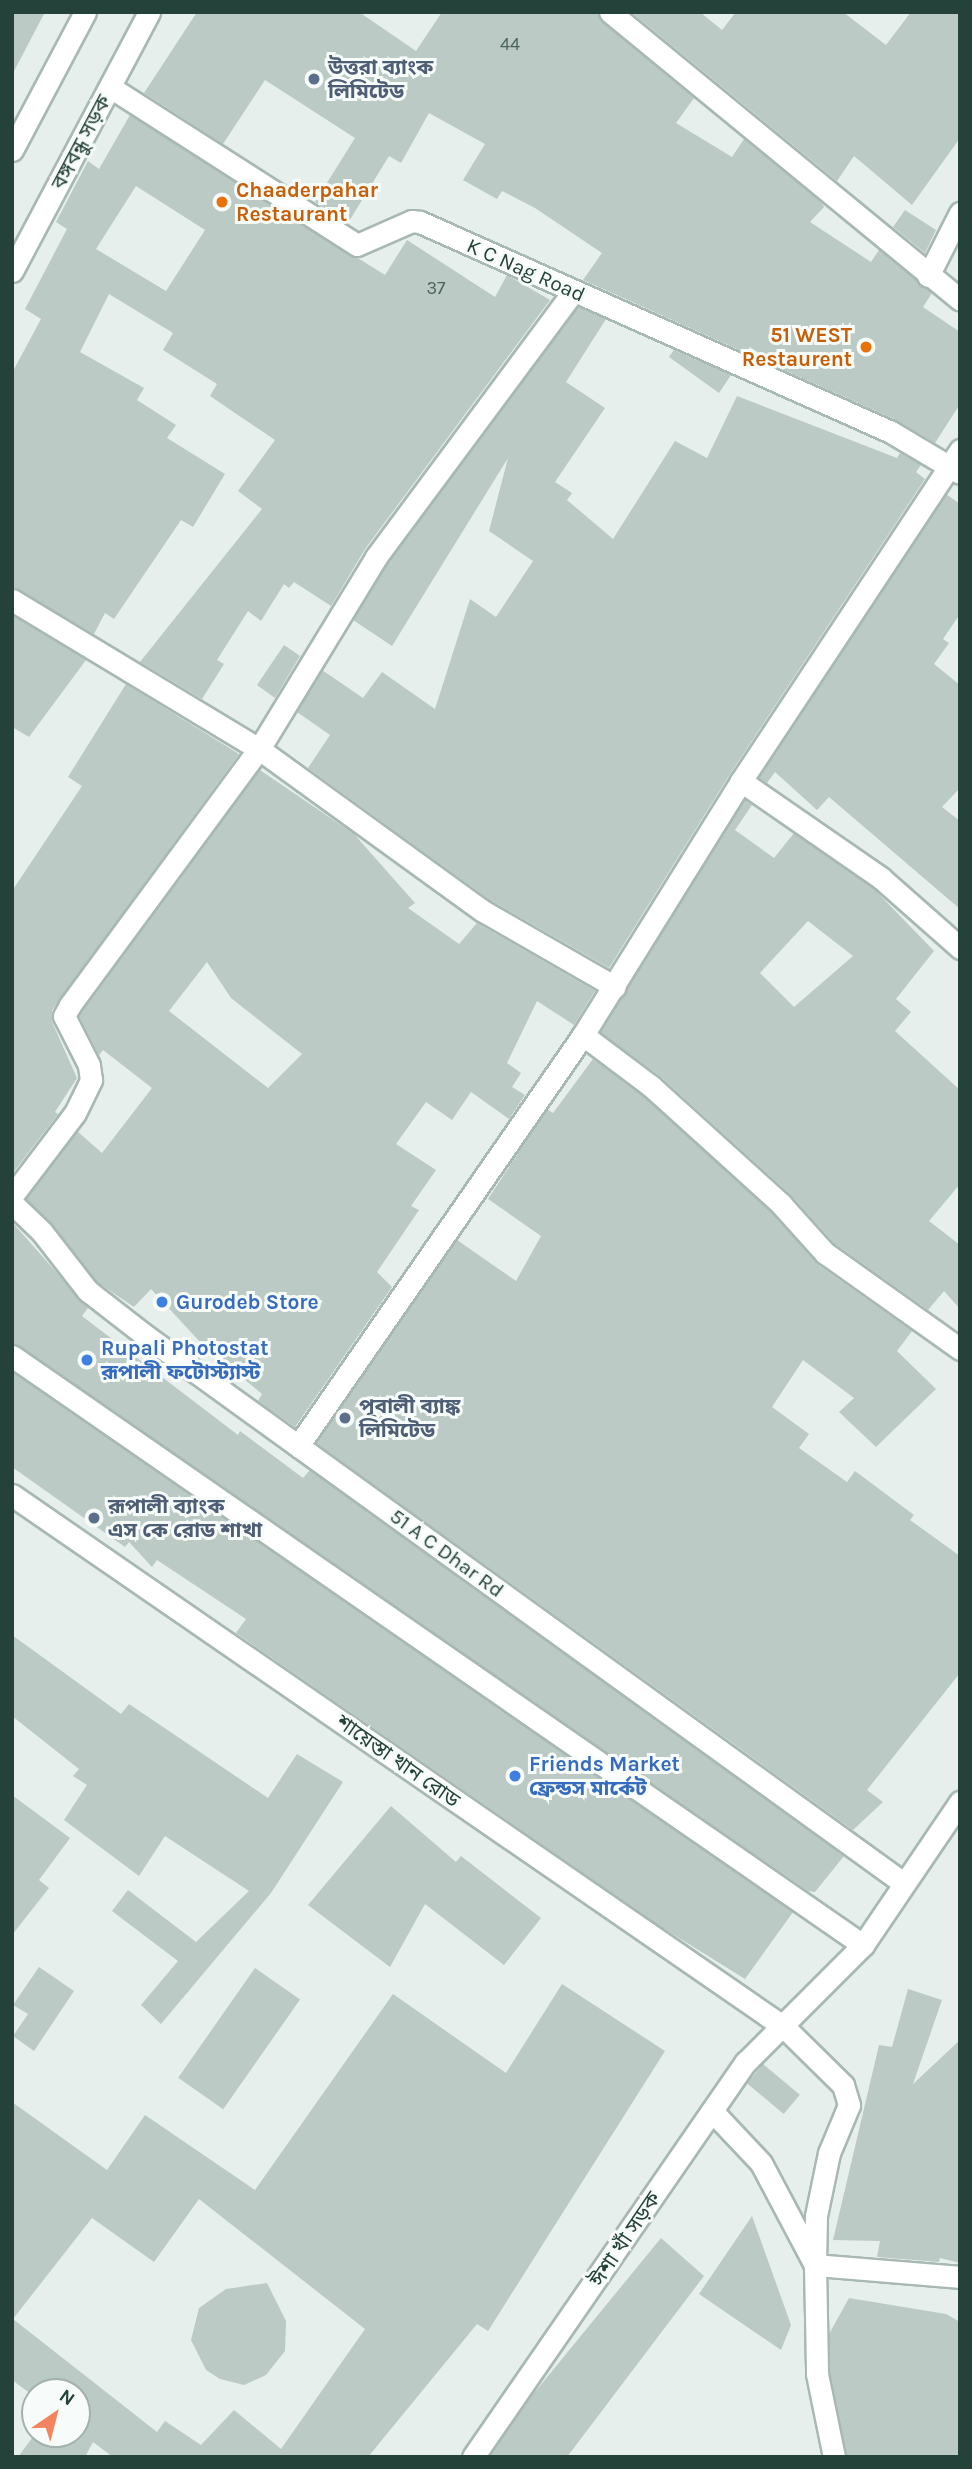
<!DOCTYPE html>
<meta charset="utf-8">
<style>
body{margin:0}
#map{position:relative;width:972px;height:2469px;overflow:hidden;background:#e6efeb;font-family:Karla,"Noto Sans Bengali",sans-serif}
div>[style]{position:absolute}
.building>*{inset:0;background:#bbcac4;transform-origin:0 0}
.roads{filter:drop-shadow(2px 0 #a8b8b2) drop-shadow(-2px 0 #a8b8b2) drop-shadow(0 2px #a8b8b2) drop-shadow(0 -2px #a8b8b2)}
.street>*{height:21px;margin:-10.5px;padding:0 10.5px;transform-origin:10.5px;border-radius:10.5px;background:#fff}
.secondary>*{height:21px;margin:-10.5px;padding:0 10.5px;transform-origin:10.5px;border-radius:10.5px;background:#fff}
.dots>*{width:19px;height:19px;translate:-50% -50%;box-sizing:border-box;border:4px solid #f7fbf9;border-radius:50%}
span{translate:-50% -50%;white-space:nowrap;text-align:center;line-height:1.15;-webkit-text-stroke:6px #f7fbf9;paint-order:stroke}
.number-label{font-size:18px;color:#4a645c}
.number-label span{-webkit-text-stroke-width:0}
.service-label{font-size:21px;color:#4e5e75;font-weight:700}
.left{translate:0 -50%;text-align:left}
.street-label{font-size:21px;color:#24423a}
.food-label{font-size:21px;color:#c56008;font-weight:700}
.right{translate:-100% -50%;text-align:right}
.shop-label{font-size:21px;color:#366cbe;font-weight:700}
.frame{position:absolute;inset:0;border:14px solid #24423a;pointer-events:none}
.north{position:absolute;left:21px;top:2378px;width:70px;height:70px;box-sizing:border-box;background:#f7fbf9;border:2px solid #a3b1ad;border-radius:50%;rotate:35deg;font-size:19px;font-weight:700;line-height:28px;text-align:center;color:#24423a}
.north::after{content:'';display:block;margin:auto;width:24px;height:32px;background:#f4845f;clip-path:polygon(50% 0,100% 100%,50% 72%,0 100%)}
</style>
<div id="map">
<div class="building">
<div style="clip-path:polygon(12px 12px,45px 12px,12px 75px)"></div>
<div style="clip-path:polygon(197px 12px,359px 12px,416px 51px,442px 12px,597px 12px,602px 22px,694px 98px,676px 123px,732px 157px,744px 139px,822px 203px,824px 207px,810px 222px,871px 262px,879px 250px,932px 293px,923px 307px,960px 332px,960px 404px,935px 443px,896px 420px,784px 370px,750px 347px,746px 353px,583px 280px,602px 253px,535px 208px,502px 191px,497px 199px,463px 180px,485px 144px,429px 113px,401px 163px,389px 156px,348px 223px,315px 202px,355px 138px,265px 80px,223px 144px,144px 93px)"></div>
<div style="clip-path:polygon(631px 12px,700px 12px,722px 30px,736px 12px,843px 12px,886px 45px,911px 12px,960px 12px,960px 138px,912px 205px,854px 156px,837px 181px)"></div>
<div style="clip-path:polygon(evenodd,130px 115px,385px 275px,407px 240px,495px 297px,507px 275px,550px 300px,365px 549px,331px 606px,294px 582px,289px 588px,284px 584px,261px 621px,248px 611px,217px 660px,224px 664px,202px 699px,140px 662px,262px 509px,238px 491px,275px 440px,210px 396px,217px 384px,163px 350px,173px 333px,109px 294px,80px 352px,144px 388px,137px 400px,176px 425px,167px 438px,225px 474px,193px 527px,181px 520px,114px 619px,105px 613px,94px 634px,12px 587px,12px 373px,41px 319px,25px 309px,67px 229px,56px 222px,88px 161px,99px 169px,130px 115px,136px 186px,205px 230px,166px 291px,96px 249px,136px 186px)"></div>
<div style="clip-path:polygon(905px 210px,936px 230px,925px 253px,893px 227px)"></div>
<div style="clip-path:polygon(578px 307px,606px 319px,566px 382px,605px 408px,555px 482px,572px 493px,567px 500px,613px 539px,675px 441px,707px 458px,737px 396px,897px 458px,900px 453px,921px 465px,916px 472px,925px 479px,730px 774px,609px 968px,490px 900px,308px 768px,330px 735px,297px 712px,322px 670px,363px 698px,382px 672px,435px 709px,470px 599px,496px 617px,533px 561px,489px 531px,508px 458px,392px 646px,353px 620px,387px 564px)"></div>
<div style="clip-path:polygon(674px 350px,731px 375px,719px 393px,669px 357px)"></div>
<div style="clip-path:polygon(946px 494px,960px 504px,960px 614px,943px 639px,949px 643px,934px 664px,960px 685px,960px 788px,942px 807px,960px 821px,960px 909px,829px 797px,817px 810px,775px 772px,767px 783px,759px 778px)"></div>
<div style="clip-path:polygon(12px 615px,86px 660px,29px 737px,12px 727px)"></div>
<div style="clip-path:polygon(284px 645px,300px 656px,275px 698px,257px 685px)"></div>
<div style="clip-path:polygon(126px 684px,239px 754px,52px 1010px,52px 1022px,77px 1078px,55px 1112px,58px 1114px,12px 1174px,12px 891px,82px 786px,68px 777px)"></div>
<div style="clip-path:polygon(evenodd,260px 770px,354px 834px,415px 903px,408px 908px,459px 944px,477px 923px,595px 991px,574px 1025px,537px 1001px,507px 1063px,521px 1073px,512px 1087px,525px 1095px,509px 1119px,471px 1092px,452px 1120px,426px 1102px,396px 1144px,436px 1170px,411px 1206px,419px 1210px,377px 1272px,392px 1287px,295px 1427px,258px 1401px,262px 1394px,201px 1343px,151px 1289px,134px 1307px,97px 1282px,26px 1199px,77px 1131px,102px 1153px,152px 1088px,103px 1050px,99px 1055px,79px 1016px,260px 770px,207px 962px,231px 998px,302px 1054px,268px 1088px,169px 1011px,207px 962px)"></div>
<div style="clip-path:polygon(evenodd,745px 800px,752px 805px,735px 830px,774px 858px,794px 833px,873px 888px,934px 951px,896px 999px,911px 1012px,895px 1031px,960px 1090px,960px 1184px,929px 1221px,960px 1245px,960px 1309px,944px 1291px,928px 1310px,834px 1243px,790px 1194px,660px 1076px,600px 1032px,745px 800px,808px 921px,853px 956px,794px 1007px,760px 973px,808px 921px)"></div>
<div style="clip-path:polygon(593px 1059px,643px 1096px,772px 1213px,817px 1264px,912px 1331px,897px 1351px,936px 1389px,876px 1447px,839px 1412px,854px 1398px,803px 1360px,772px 1407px,809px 1434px,799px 1448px,847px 1482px,855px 1471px,914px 1515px,910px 1520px,960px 1556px,960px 1673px,867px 1790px,883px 1802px,853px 1830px,316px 1443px,457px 1240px,516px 1281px,541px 1236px,488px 1199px,547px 1109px,553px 1113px)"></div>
<div style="clip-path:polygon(12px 1222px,88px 1308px,82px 1316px,238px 1435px,240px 1431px,303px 1478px,310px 1470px,844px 1856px,815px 1892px,808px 1891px,12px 1343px)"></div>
<div style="clip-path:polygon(12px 1372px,793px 1912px,745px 1979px,663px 1928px,236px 1633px,246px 1619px,157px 1560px,152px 1567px,129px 1542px,125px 1547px,12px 1467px)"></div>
<div style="clip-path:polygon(12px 1635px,121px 1714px,129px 1704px,268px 1798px,297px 1754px,343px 1782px,271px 1893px,161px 2024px,141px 2005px,178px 1961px,112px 1911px,128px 1890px,196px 1942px,249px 1891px,165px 1836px,139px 1876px,64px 1820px,87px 1785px,73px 1776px,79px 1769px,12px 1716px)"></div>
<div style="clip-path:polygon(12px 1795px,70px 1838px,39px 1880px,49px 1888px,12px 1935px)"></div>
<div style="clip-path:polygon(391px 1806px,456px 1862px,461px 1856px,541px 1918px,504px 1965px,425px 1904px,390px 1967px,308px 1905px)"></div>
<div style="clip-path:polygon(39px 1967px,74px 1991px,34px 2051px,13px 2036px,28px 2014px,13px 2005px)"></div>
<div style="left:255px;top:1968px;width:55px;height:134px;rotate:35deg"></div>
<div style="clip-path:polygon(evenodd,562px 1984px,665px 2051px,488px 2331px,477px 2324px,368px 2457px,113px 2457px,93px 2442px,85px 2457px,18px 2457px,35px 2434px,77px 2434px,77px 2392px,35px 2392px,35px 2397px,12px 2380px,12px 2102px,107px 2170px,145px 2115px,255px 2190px,393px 1994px,506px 2073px,562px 1984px,199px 2199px,365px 2329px,281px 2449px,234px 2410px,201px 2445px,165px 2421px,157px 2432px,13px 2319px,92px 2218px,154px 2262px,199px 2199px)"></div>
<div style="clip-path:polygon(908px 1989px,942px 2000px,913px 2084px,960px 2040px,960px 2263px,940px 2258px,939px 2262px,877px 2257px,880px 2241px,833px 2240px,879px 2045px,892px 2047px)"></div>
<div style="left:763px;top:2064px;width:48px;height:25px;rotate:40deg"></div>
<div style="clip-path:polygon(752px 2216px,791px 2325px,781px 2350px,699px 2294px)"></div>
<div style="clip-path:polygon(661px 2238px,704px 2276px,567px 2457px,489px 2457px,530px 2398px)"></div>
<div style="clip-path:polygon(267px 2283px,286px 2321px,285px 2351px,266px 2375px,244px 2385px,220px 2379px,206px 2370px,191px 2340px,199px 2308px,226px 2289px)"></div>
<div style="clip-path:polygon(849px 2298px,946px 2314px,960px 2322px,960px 2457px,847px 2457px,830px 2373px,829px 2334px)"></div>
</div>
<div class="roads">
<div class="street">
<div style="left:610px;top:12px;width:453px;rotate:39.4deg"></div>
<div style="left:110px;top:87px;width:293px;rotate:32.6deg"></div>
<div style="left:357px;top:245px;width:60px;rotate:-23.6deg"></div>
<div style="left:412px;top:221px;width:8px;rotate:7deg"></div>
<div style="left:420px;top:222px;width:516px;rotate:24.03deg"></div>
<div style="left:891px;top:432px;width:80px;rotate:30.7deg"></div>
<div style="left:928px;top:276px;width:71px;rotate:-63.1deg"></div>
<div style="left:12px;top:600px;width:288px;rotate:31.1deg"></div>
<div style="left:259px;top:749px;width:276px;rotate:35.9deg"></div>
<div style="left:483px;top:911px;width:152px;rotate:29.9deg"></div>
<div style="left:741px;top:781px;width:170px;rotate:34.7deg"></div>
<div style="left:881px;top:878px;width:106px;rotate:41.5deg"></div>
<div style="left:583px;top:1035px;width:85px;rotate:36.9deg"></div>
<div style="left:651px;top:1086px;width:176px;rotate:42.2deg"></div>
<div style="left:781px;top:1204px;width:66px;rotate:48.1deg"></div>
<div style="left:825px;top:1253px;width:166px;rotate:35.4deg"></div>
<div style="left:12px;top:1196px;width:104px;rotate:-52.8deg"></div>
<div style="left:75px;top:1113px;width:37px;rotate:-64deg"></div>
<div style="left:91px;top:1080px;width:15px;rotate:-98deg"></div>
<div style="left:89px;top:1065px;width:55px;rotate:-117deg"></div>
<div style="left:64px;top:1016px;width:13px;rotate:-61deg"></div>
<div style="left:70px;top:1005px;width:318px;rotate:-53.6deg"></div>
<div style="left:259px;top:749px;width:225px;rotate:-58.6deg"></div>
<div style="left:376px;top:557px;width:330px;rotate:-53.4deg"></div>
<div style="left:12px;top:1203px;width:42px;rotate:44deg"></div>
<div style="left:42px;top:1232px;width:75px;rotate:52.1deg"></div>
<div style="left:88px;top:1291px;width:73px;rotate:37.8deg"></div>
<div style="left:146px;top:1336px;width:933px;rotate:35.84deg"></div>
<div style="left:12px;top:1356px;width:1035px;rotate:34.69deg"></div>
<div style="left:298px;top:1446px;width:500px;rotate:-55.26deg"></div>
<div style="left:583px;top:1035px;width:299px;rotate:-58.1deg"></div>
<div style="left:741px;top:781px;width:397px;rotate:-56.5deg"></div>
<div style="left:12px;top:1495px;width:938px;rotate:34.57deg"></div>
<div style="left:784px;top:2027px;width:83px;rotate:44.5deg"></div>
<div style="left:843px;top:2085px;width:21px;rotate:73deg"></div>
<div style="left:849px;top:2105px;width:52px;rotate:112.6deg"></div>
<div style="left:829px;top:2153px;width:64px;rotate:101.7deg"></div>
<div style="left:816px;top:2216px;width:49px;rotate:91.2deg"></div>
<div style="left:815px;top:2265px;width:109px;rotate:88.9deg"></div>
<div style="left:817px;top:2374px;width:85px;rotate:78.4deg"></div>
<div style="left:712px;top:2111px;width:71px;rotate:46.7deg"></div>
<div style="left:761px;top:2163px;width:115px;rotate:62.1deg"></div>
<div style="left:815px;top:2265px;width:145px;rotate:4.7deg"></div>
</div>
<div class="secondary">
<div style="left:12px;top:150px;width:156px;rotate:-62.1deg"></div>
<div style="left:12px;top:271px;width:293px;rotate:-62.1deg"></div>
<div style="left:473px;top:2457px;width:480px;rotate:-55.4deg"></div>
<div style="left:746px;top:2062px;width:165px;rotate:-45deg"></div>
<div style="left:863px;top:1945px;width:173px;rotate:-55.9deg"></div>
</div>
</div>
<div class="dots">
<div style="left:314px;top:79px;background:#5c6f8a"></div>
<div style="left:222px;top:202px;background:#e8710a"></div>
<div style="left:866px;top:347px;background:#e8710a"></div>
<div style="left:162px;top:1302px;background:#3f7fe0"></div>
<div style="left:87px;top:1360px;background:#3f7fe0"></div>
<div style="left:345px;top:1418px;background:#5c6f8a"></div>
<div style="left:94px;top:1518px;background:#5c6f8a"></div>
<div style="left:515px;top:1776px;background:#3f7fe0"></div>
</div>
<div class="number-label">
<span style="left:510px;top:44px">44</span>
<span style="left:436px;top:288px">37</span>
</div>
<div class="service-label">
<span class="left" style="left:328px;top:79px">উত্তরা ব্যাংক<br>লিমিটেড</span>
<span class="left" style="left:359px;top:1418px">পূবালী ব্যাঙ্ক<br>লিমিটেড</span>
<span class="left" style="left:108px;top:1518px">রূপালী ব্যাংক<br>এস কে রোড শাখা</span>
</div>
<div class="street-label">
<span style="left:81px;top:142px;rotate:-62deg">বঙ্গবন্ধু সড়ক</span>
<span style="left:526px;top:270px;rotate:24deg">K C Nag Road</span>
<span style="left:447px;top:1553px;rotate:36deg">51 A C Dhar Rd</span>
<span style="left:398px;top:1761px;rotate:35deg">শায়েস্তা খান রোড</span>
<span style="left:625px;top:2239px;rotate:-56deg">ঈশা খাঁ সড়ক</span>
</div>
<div class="food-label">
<span class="left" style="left:236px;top:202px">Chaaderpahar<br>Restaurant</span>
<span class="right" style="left:852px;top:347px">51 WEST<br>Restaurent</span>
</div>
<div class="shop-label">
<span class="left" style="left:176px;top:1302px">Gurodeb Store</span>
<span class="left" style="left:101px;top:1360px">Rupali Photostat<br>রূপালী ফটোস্ট্যাস্ট</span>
<span class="left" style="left:529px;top:1776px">Friends Market<br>ফ্রেন্ডস মার্কেট</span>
</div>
<div class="frame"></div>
<div class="north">N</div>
</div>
